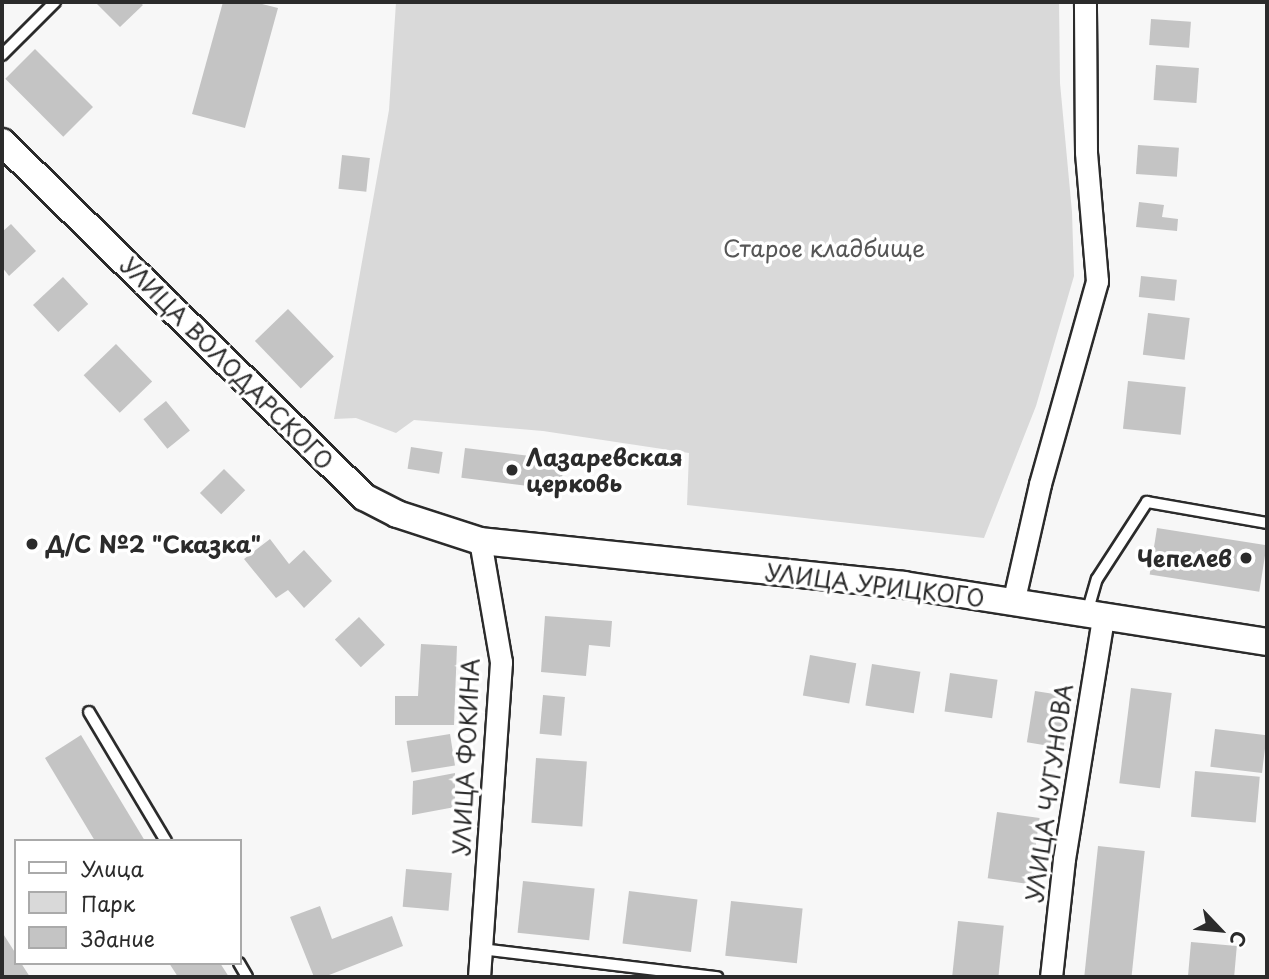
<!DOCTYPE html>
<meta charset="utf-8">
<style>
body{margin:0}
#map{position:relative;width:1269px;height:979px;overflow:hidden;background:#f7f7f7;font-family:"Playpen Sans",sans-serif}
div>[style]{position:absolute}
.green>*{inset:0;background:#d9d9d9}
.building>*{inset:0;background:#c4c4c4;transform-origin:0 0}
.roads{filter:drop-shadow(2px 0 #2b2b2b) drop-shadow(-2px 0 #2b2b2b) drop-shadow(0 2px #2b2b2b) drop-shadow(0 -2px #2b2b2b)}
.service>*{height:10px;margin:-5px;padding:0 5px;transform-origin:5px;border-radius:5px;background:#fff}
.minor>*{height:21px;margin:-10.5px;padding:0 10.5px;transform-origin:10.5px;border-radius:10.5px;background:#fff}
.tertiary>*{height:26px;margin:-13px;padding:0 13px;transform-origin:13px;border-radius:13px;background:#fff}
.dots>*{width:19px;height:19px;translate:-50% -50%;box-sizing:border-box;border:4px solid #fff;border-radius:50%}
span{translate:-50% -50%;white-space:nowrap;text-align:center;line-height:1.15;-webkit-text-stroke:7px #fff;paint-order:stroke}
.park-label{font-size:23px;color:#565656}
.street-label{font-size:23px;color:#2b2b2b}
.poi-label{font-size:23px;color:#2b2b2b;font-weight:700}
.left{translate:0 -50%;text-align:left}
.right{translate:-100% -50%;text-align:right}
.frame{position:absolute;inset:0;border:4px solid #2b2b2b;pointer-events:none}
.legend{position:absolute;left:14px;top:839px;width:228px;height:126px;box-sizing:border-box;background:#fff;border:2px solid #aaa;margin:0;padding:9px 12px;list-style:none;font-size:21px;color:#2b2b2b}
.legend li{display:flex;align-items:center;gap:14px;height:35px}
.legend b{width:35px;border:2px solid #aaa}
.north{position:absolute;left:1185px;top:895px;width:70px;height:70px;-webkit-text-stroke:5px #fff;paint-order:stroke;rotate:116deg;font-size:19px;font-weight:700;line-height:28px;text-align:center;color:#2b2b2b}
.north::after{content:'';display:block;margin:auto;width:24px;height:32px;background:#2b2b2b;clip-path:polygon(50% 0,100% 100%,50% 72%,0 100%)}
</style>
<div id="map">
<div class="green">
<div style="clip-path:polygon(396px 2px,1059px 2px,1060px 83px,1072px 212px,1074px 276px,1036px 406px,984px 538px,687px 505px,689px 453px,543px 431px,414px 420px,396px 433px,356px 418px,334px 419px,389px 110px)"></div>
</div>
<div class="building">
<div style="clip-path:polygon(95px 2px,139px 2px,143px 5px,120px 27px)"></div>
<div style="clip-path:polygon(223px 2px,254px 2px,278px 8px,245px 128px,192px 114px)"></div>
<div style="left:1151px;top:19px;width:40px;height:26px;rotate:4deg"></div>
<div style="left:35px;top:49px;width:82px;height:42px;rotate:45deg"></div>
<div style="left:1156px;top:65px;width:43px;height:35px;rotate:4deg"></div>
<div style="left:1138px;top:145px;width:41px;height:29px;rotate:4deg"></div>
<div style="left:342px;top:155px;width:28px;height:34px;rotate:6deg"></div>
<div style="clip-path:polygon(1139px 202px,1164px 205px,1162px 217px,1178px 219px,1177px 231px,1136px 227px)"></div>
<div style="clip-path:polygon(11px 224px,36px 251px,9px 276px,2px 267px,2px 232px)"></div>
<div style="left:1141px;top:276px;width:36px;height:21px;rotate:6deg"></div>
<div style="left:63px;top:277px;width:37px;height:41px;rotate:47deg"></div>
<div style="left:288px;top:309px;width:66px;height:46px;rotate:46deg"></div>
<div style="left:1148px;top:313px;width:42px;height:42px;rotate:7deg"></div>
<div style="left:116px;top:344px;width:52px;height:45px;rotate:46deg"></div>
<div style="left:1128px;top:381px;width:58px;height:48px;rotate:6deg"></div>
<div style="left:166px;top:401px;width:38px;height:29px;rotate:51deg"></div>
<div style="left:411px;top:447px;width:32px;height:22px;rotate:9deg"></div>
<div style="left:465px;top:448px;width:100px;height:30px;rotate:7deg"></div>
<div style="left:224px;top:469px;width:30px;height:34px;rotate:45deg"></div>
<div style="left:1157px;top:528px;width:111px;height:47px;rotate:9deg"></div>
<div style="clip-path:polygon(270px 539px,289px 564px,304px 550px,332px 581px,304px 608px,288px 590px,276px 598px,244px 559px)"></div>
<div style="clip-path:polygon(545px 616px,612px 621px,610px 647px,589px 645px,586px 676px,541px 672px)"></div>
<div style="left:359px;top:617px;width:38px;height:33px;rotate:47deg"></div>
<div style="clip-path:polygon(421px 644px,457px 646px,454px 725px,395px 725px,395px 696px,418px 696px)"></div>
<div style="left:810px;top:655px;width:47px;height:41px;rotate:10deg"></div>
<div style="left:872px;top:664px;width:49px;height:42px;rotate:9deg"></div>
<div style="left:950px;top:673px;width:48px;height:39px;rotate:8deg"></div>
<div style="left:1131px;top:688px;width:41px;height:96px;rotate:7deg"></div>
<div style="left:1035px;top:691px;width:37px;height:52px;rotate:9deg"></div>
<div style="left:543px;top:695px;width:22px;height:39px;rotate:5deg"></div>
<div style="left:1215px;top:729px;width:52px;height:38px;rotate:7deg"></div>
<div style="left:450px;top:734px;width:32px;height:44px;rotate:81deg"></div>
<div style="clip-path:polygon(81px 735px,145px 841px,95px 841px,45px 758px)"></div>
<div style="left:536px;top:758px;width:51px;height:65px;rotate:4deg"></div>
<div style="left:1195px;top:771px;width:65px;height:46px;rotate:5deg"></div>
<div style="clip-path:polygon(455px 773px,455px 807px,412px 815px,413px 781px)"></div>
<div style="left:997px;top:812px;width:43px;height:67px;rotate:8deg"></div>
<div style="left:1098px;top:846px;width:47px;height:132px;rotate:6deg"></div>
<div style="left:406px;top:869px;width:46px;height:38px;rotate:5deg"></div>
<div style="left:523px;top:881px;width:72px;height:52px;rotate:6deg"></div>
<div style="left:629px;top:891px;width:69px;height:53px;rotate:7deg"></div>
<div style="left:731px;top:901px;width:72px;height:55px;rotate:6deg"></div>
<div style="clip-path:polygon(320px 906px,332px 939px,392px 916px,403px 946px,324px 977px,314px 977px,290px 917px)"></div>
<div style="left:958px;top:921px;width:46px;height:56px;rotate:6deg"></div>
<div style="clip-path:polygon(2px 932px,16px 954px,16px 963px,21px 963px,30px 977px,2px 977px)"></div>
<div style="left:1191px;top:942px;width:46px;height:35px;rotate:5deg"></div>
<div style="clip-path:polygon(169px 963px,220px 963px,229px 977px,178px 977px)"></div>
</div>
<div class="roads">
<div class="service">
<div style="left:2px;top:55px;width:75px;rotate:-45deg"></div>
<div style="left:1087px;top:613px;width:35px;rotate:-74deg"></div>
<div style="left:1097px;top:579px;width:92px;rotate:-57deg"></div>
<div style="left:1147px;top:502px;width:122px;rotate:9.9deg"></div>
<div style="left:89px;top:712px;width:150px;rotate:59.2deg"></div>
<div style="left:481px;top:949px;width:238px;rotate:6.8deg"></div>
<div style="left:239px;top:963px;width:16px;rotate:60deg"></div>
</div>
<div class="minor">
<div style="left:1013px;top:603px;width:122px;rotate:-77.2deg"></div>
<div style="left:1040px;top:484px;width:211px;rotate:-74.3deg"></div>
<div style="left:1097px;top:281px;width:129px;rotate:-94.9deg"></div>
<div style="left:1086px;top:152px;width:150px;rotate:-90.4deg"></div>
<div style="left:479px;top:977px;width:316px;rotate:-86deg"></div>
<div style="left:501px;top:662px;width:123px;rotate:-99.8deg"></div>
<div style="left:1051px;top:977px;width:119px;rotate:-83.7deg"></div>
<div style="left:1064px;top:859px;width:245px;rotate:-80.8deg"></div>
</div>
<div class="tertiary">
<div style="left:2px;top:142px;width:507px;rotate:44.44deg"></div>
<div style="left:364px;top:497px;width:37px;rotate:27deg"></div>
<div style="left:397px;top:514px;width:87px;rotate:18deg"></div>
<div style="left:480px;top:541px;width:426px;rotate:5.9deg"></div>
<div style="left:904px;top:585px;width:367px;rotate:8.9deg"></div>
</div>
</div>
<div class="dots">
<div style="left:512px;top:470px;background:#2b2b2b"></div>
<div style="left:32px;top:544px;background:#2b2b2b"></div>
<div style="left:1246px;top:558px;background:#2b2b2b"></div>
</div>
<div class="park-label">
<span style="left:824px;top:248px">Старое кладбище</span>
</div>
<div class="street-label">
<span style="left:227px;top:363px;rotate:45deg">УЛИЦА ВОЛОДАРСКОГО</span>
<span style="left:875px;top:585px;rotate:7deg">УЛИЦА УРИЦКОГО</span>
<span style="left:466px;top:757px;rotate:-87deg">УЛИЦА ФОКИНА</span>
<span style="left:1049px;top:793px;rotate:-82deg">УЛИЦА ЧУГУНОВА</span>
</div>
<div class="poi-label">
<span class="left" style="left:526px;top:470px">Лазаревская<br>церковь</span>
<span class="left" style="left:46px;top:544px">Д/С №2 "Сказка"</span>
<span class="right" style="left:1232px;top:558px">Чепелев</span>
</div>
<div class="frame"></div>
<ul class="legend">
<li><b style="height:9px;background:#fff"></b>Улица</li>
<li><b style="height:19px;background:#d9d9d9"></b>Парк</li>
<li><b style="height:19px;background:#c4c4c4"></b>Здание</li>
</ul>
<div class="north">С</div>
</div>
